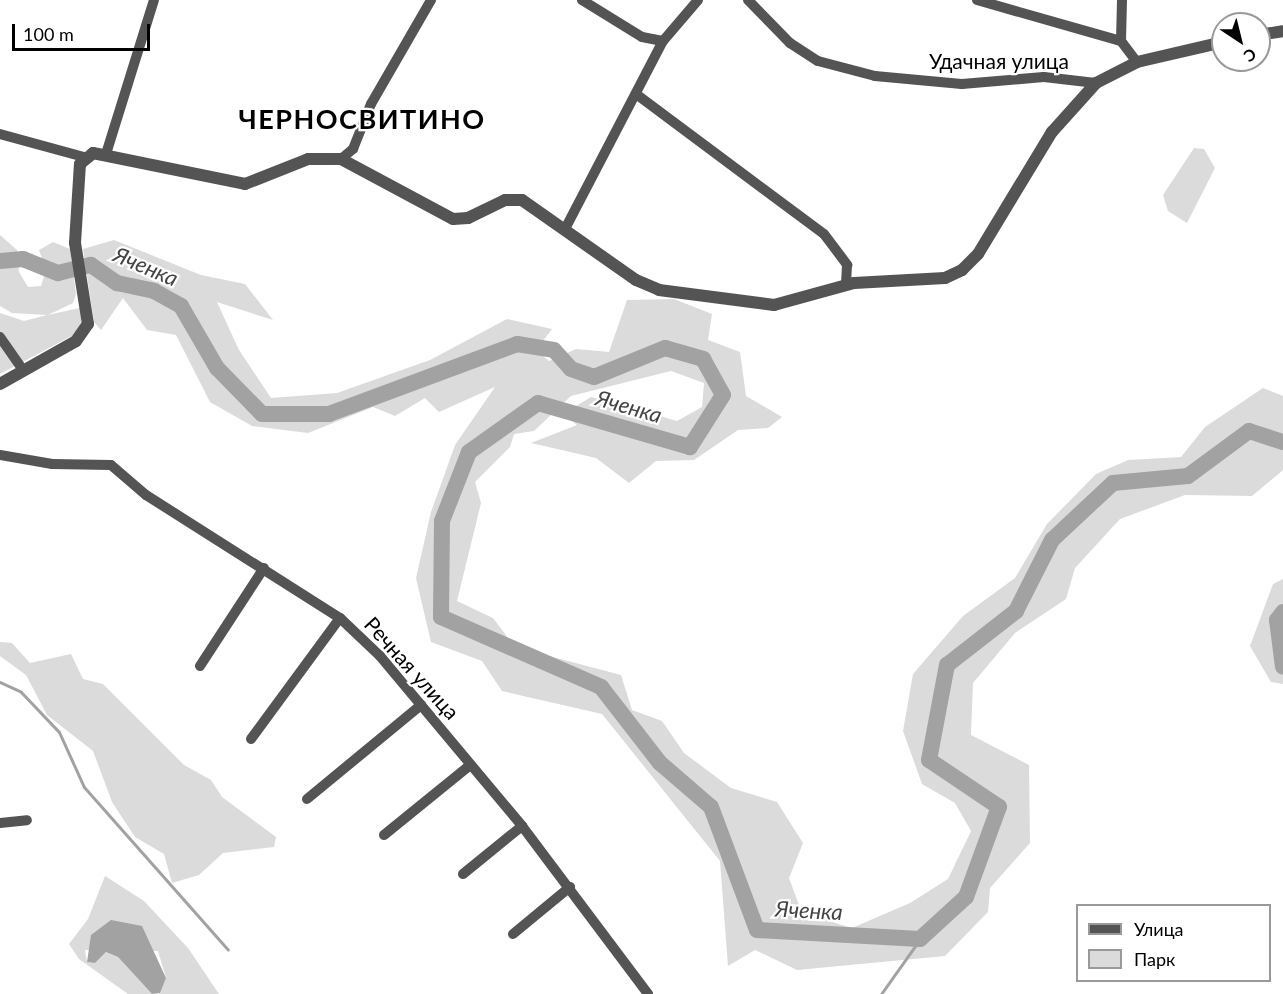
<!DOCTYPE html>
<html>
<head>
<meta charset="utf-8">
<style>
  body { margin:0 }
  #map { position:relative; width:1283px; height:994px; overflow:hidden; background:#fff; font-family:Lato,sans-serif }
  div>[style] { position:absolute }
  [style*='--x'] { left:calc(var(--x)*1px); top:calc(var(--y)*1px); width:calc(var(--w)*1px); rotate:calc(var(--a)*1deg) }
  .green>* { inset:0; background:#dbdbdb }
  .water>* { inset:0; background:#a2a2a2 }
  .stream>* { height:3px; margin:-1.5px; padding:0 1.5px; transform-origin:1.5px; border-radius:1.5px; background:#a2a2a2 }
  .river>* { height:16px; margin:-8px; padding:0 8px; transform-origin:8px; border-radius:8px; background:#a2a2a2 }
  .minor>* { height:10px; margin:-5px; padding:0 5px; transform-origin:5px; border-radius:5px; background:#545454 }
  .tertiary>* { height:12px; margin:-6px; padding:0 6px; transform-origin:6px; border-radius:6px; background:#545454 }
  span { translate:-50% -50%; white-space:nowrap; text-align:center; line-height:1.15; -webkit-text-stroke:4.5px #fff; paint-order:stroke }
  .street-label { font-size:21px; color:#000 }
  .water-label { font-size:22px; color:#434343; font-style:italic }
  .district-label { font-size:27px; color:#000; font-weight:700; letter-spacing:1.5px }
  .legend { position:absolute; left:1076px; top:904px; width:195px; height:78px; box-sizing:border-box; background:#fff; border:2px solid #999; margin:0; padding:8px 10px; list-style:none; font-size:18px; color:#000 }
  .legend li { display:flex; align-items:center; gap:12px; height:30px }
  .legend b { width:30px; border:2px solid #999 }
  .north { position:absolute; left:1211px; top:12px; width:60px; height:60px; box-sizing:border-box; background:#fff; border:2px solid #999; border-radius:50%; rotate:145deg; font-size:16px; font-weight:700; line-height:24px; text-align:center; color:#000 }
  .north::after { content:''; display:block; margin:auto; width:21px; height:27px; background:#000; clip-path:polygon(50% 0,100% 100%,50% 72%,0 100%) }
  .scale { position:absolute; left:12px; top:24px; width:138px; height:27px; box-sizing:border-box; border:3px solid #000; border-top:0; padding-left:8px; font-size:18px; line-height:21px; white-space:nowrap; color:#000; -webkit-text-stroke:4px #fff; paint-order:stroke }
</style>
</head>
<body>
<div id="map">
  <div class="green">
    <i style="clip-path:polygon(1194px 148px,1204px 149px,1215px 168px,1187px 223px,1168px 211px,1163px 195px)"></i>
    <i style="clip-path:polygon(0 235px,17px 250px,19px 272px,28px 287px,41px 286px,46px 270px,39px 250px,53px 242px,70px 249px,76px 294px,73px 303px,48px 315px,84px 307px,79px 332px,0 374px,0 313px,24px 321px,47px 315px,12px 313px,0 306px)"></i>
    <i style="clip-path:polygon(114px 240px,201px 275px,245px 284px,273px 320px,217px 302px,239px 350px,271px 398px,337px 393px,430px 360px,507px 319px,552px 329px,536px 350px,549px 361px,576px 349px,609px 352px,627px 300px,674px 299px,712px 314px,708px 340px,740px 352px,746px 396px,782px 417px,768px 428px,738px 430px,694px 460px,656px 461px,629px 483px,596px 458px,531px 443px,577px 425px,563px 414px,591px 397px,677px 421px,702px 407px,704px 383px,671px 371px,571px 396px,534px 431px,514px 434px,510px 447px,475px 482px,481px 503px,457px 601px,493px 618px,515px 647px,621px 675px,632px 710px,662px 721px,684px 753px,731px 788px,777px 802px,803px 843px,789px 878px,802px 913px,852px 928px,910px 903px,948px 879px,971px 831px,955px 803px,922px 784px,903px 731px,913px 674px,963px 616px,1015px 578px,1047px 524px,1096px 474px,1128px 460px,1181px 457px,1205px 427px,1263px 388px,1283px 396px,1283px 470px,1252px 496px,1185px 495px,1120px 519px,1075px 568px,1066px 599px,1015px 633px,973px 683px,971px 735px,1029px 765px,1030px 843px,990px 888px,988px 912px,945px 956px,797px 970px,755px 950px,728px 966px,720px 861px,602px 714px,502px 691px,482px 661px,431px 642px,416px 578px,431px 512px,455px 445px,495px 387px,439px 412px,425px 398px,395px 416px,373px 407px,308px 433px,252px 426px,210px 402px,176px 335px,147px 330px,123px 298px,101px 330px,94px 322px,83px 249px)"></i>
    <i style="clip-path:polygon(1283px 579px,1283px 684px,1271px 682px,1250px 646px,1273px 584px)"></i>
    <i style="clip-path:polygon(0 642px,12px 643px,30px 663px,71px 654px,83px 679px,103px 684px,184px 765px,211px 780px,222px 797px,276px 837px,274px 847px,223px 853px,199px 875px,172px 883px,164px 854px,135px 837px,112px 802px,93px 751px,47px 715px,26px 675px,0 656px)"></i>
    <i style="clip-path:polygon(105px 876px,144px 901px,188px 948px,219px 994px,159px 994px,166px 978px,158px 951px,85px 950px,87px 962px,95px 963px,106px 952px,118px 957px,152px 994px,128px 994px,79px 959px,69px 944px,88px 919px)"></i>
  </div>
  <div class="water">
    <i style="clip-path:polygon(111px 920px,142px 926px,166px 978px,160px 993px,152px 994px,118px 957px,106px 952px,95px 963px,87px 962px,91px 935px)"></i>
  </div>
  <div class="stream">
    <i style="--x:0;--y:682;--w:23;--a:25"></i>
    <i style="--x:21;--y:692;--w:55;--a:46.5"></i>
    <i style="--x:59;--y:732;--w:60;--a:65.6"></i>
    <i style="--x:84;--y:787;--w:217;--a:48.5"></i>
    <i style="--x:881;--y:994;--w:67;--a:-54.7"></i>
  </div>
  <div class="river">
    <i style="--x:0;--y:261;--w:23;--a:-5"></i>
    <i style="--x:23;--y:259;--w:38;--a:22"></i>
    <i style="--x:58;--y:273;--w:34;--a:-14"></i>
    <i style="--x:91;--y:265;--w:32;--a:35"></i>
    <i style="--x:117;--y:283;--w:38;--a:12"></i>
    <i style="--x:154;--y:291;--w:31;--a:29"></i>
    <i style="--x:181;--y:306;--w:72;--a:59.9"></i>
    <i style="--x:217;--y:368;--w:64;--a:45.6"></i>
    <i style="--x:262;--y:414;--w:67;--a:0"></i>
    <i style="--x:329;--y:414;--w:201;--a:-20.4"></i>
    <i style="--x:517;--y:344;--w:37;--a:9"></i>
    <i style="--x:554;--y:350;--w:25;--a:48"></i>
    <i style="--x:571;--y:369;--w:24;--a:19"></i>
    <i style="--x:594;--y:377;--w:77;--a:-22.2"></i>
    <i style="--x:665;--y:348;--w:40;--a:16"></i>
    <i style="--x:703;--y:359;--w:41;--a:60.9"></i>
    <i style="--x:723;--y:395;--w:62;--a:122.4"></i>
    <i style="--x:690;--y:447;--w:158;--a:-163.9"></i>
    <i style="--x:538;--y:403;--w:85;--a:144.6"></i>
    <i style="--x:469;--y:452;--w:74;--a:111.4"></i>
    <i style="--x:442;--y:521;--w:96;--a:90.6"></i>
    <i style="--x:441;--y:617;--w:175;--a:23.6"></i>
    <i style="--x:601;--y:687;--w:96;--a:52.2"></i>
    <i style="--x:660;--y:763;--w:67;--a:40.8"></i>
    <i style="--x:711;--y:807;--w:131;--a:69.5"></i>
    <i style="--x:757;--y:930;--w:163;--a:3.2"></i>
    <i style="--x:920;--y:939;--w:62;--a:-42.4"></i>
    <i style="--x:966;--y:897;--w:96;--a:-69.9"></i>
    <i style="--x:999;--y:807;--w:84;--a:-146.1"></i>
    <i style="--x:929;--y:760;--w:97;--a:-79.3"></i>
    <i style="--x:947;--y:665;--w:88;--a:-38"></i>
    <i style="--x:1016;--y:611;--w:80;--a:-63.1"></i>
    <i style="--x:1052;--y:540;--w:83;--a:-43.1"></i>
    <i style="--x:1113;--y:483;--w:75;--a:-5.3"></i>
    <i style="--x:1188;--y:476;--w:76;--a:-36.4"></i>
    <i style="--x:1249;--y:431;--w:36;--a:18"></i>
    <i style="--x:1283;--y:612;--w:10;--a:127"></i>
    <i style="--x:1277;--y:620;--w:47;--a:82.7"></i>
  </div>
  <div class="minor">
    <i style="--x:582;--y:0;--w:70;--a:31.7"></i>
    <i style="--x:642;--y:37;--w:21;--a:11"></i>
    <i style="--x:663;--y:41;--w:54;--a:-49.5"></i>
    <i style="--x:748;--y:0;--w:60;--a:45.7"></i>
    <i style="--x:790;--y:43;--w:33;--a:33"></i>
    <i style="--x:818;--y:61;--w:59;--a:14.7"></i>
    <i style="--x:875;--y:76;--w:87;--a:5.3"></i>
    <i style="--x:962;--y:84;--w:82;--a:-4.9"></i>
    <i style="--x:1044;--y:77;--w:52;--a:6.6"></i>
    <i style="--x:977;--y:0;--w:150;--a:15.9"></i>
    <i style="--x:1121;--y:41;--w:26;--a:53"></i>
    <i style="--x:1121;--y:41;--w:41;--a:-88.6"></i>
    <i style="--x:636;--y:94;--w:234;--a:36.7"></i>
    <i style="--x:824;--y:234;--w:39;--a:53"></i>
    <i style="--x:847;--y:265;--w:20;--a:93"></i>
    <i style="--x:0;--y:134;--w:87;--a:15.3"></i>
    <i style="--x:106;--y:154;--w:161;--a:-72.7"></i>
    <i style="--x:341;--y:159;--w:16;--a:-40"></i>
    <i style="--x:353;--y:149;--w:48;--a:-68.2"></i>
    <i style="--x:371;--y:104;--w:120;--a:-60"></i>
    <i style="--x:565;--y:229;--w:212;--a:-62.5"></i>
    <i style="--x:0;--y:337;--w:40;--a:55.1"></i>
    <i style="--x:0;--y:455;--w:53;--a:9.8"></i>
    <i style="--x:52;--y:464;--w:59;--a:1"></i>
    <i style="--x:111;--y:465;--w:46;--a:40.6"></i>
    <i style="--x:146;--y:495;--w:230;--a:32.4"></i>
    <i style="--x:340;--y:618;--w:55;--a:43.5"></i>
    <i style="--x:380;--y:656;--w:222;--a:50.1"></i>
    <i style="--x:522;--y:826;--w:210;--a:53.1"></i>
    <i style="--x:200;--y:666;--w:117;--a:-56.9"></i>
    <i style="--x:251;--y:739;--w:150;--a:-53.7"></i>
    <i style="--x:307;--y:799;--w:148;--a:-39.5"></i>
    <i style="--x:0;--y:823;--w:27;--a:-6"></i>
    <i style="--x:384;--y:835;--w:111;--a:-39.1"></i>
    <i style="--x:463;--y:874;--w:76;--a:-39.1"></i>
    <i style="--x:513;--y:934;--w:74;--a:-39.5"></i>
  </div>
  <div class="tertiary">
    <i style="--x:1259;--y:35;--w:24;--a:-9"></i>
    <i style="--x:0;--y:384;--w:87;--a:-29.5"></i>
    <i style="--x:76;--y:341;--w:21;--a:-55"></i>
    <i style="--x:88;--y:324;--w:82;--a:-99.1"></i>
    <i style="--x:75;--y:243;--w:79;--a:-86.4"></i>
    <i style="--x:80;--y:164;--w:17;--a:-40"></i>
    <i style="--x:93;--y:153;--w:155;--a:11.5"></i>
    <i style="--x:245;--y:184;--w:68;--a:-21.6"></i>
    <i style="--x:308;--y:159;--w:33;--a:0"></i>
    <i style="--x:341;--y:159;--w:127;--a:28.2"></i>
    <i style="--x:453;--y:219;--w:15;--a:-4"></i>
    <i style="--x:468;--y:218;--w:41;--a:-25.9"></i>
    <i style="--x:505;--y:200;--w:17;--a:0"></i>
    <i style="--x:522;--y:200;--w:139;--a:35.1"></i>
    <i style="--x:636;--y:280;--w:25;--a:23"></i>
    <i style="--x:659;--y:290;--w:116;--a:7.4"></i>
    <i style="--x:774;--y:305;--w:83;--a:-15.4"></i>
    <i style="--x:854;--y:283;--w:91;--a:-3.1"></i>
    <i style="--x:945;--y:278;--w:19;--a:-25"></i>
    <i style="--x:962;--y:270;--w:23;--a:-45"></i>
    <i style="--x:978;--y:254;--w:143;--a:-58.8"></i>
    <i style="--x:1052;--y:132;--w:66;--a:-48.1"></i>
    <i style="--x:1096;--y:83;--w:46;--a:-27.1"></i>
    <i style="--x:1137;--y:62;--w:88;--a:-13.1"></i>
  </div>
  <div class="street-label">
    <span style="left:999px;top:61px">Удачная улица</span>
    <span style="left:412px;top:668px;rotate:48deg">Речная улица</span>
  </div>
  <div class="water-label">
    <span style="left:146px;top:266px;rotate:23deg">Яченка</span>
    <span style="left:629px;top:406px;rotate:16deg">Яченка</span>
    <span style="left:809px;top:910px;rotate:3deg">Яченка</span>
  </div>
  <div class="district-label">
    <span style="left:362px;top:119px">ЧЕРНОСВИТИНО</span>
  </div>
  <ul class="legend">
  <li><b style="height:8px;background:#545454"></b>Улица</li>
  <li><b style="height:16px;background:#dbdbdb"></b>Парк</li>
  </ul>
  <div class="north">С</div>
  <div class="scale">100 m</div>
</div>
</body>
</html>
